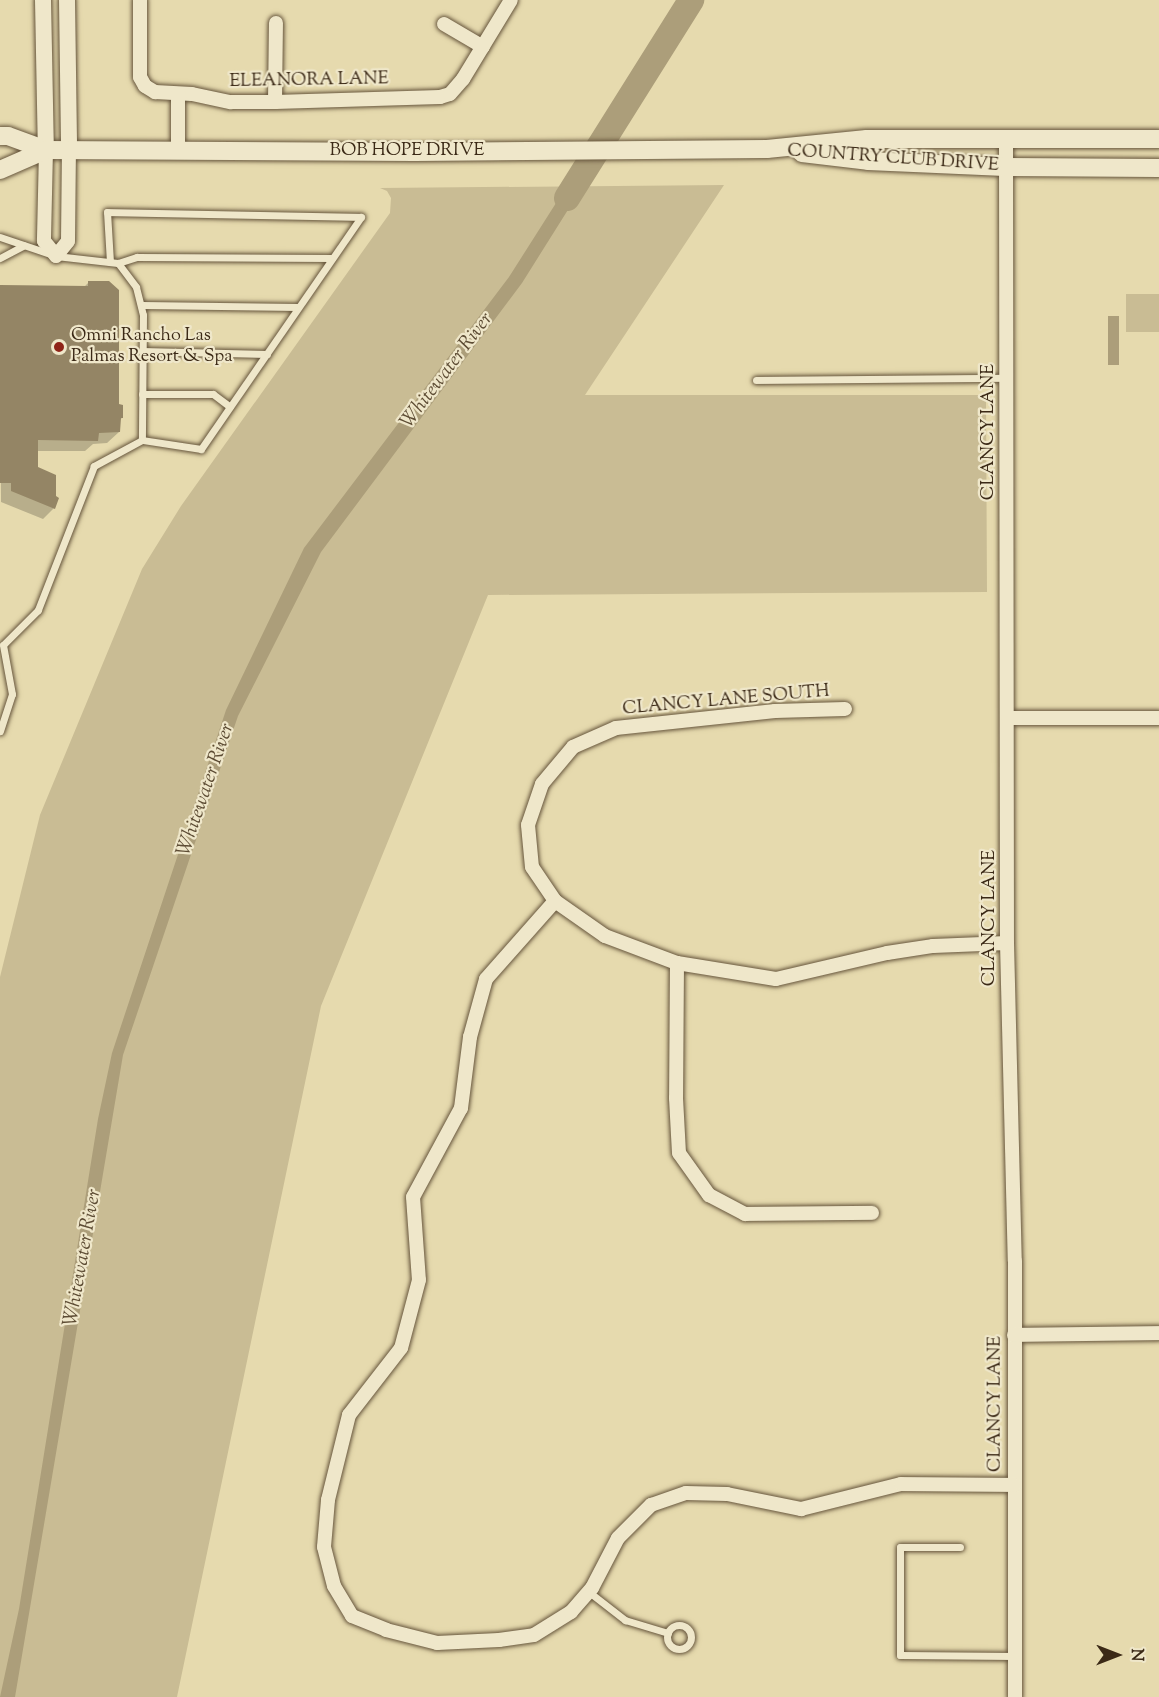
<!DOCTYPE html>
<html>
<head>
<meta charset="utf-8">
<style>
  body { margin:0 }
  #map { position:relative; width:1159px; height:1697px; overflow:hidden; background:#e6daae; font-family:"Sorts Mill Goudy",serif }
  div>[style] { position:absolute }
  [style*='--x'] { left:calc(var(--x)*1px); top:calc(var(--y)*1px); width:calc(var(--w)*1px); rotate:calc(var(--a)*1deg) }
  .green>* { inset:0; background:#c9bc94; transform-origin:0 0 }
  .water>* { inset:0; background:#ac9e7a; transform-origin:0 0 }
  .shadow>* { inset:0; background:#0003 }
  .river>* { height:26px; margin:-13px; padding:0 13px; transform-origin:13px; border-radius:13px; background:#ac9e7a }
  .building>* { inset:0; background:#948565 }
  .roads { filter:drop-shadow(0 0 2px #66553c) drop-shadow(0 0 2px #66553c) }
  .service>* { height:7px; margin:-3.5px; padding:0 3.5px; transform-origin:3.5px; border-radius:3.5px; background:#efe7ca }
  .service>.ring { margin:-3.5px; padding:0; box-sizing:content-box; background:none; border:7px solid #efe7ca; border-radius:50% }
  .minor>* { height:14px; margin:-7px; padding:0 7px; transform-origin:7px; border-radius:7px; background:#efe7ca }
  .tertiary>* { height:16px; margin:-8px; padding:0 8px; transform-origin:8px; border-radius:8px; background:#efe7ca }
  .secondary>* { height:18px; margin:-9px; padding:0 9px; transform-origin:9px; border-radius:9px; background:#efe7ca }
  .dots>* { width:16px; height:16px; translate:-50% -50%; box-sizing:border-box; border:3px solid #efe7ca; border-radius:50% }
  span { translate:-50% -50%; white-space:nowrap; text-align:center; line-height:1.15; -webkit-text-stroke:4.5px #efe7ca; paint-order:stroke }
  .street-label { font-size:18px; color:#3b2916 }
  .poi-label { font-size:18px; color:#3b2916 }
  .left { translate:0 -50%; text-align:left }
  .water-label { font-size:20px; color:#5d4c34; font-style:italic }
  .north { position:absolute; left:1087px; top:1625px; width:60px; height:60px; -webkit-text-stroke:4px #efe7ca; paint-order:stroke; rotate:90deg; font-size:16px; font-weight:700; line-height:24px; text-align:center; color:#3b2916 }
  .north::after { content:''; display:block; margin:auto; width:21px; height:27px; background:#3b2916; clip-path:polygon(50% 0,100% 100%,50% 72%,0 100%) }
</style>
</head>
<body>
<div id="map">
  <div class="green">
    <i style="clip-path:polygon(724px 185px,585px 395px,986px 395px,987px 592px,488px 595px,321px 1006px,177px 1697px,0 1697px,0 977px,40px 815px,142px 569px,181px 506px,390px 213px,391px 198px,387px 191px,380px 188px)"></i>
    <i style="left:1126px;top:294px;width:33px;height:38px"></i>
  </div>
  <div class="water">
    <i style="clip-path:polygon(577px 170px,593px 170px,522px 283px,321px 552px,238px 716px,123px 1055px,15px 1697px,0 1697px,19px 1609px,98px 1119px,112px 1053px,226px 710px,304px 548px,509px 277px)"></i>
    <i style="left:1108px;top:316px;width:11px;height:49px"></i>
  </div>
  <div class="shadow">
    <i style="clip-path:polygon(89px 282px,122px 418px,119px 420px,119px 432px,107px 443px,93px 444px,85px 451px,36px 451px,36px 468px,54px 508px,43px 519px,1px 502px,0 287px,84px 287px)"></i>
  </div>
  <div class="river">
    <i style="--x:567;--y:198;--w:234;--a:-57.9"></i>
  </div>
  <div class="building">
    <i style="clip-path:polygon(88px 281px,109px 281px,119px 290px,119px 404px,123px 405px,123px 418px,121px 418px,120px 432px,99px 433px,98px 441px,38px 440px,38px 467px,56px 475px,56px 496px,59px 498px,55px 509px,11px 491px,11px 483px,0 483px,0 285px,88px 286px)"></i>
  </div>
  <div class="roads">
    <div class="service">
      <i style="--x:0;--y:237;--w:59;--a:18.7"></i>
      <i style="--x:56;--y:256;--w:62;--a:6.4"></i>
      <i style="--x:118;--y:263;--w:30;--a:53"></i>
      <i style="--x:136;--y:287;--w:29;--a:76"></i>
      <i style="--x:143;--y:315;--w:125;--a:90.5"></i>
      <i style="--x:142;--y:440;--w:55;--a:151.6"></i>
      <i style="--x:94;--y:466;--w:155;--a:111.3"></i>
      <i style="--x:38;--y:610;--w:49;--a:135"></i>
      <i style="--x:3;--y:645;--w:50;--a:79.6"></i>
      <i style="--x:12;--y:694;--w:39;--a:108"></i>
      <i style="--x:0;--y:258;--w:27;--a:-28"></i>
      <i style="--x:110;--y:262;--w:50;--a:-93.4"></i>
      <i style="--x:107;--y:212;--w:254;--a:1.1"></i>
      <i style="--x:361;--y:217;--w:282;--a:124.6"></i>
      <i style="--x:201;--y:449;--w:60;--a:-171.3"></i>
      <i style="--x:118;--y:263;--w:20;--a:-18"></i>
      <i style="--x:137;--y:257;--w:195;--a:0.3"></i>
      <i style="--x:142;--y:305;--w:156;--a:0.7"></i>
      <i style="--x:142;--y:351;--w:125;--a:1.4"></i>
      <i style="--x:756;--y:380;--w:250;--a:-0.5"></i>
      <i style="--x:142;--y:394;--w:71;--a:0"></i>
      <i style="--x:213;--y:394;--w:21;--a:37"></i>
      <i style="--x:960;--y:1547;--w:60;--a:180"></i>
      <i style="--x:900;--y:1547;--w:108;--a:90"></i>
      <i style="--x:900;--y:1655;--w:115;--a:0.5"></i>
      <i style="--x:589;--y:1592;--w:46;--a:37.9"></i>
      <i style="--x:625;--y:1620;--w:45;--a:16.8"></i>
      <i class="ring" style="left:667px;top:1625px;width:17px;height:17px"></i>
    </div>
    <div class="minor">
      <i style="--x:140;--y:0;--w:77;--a:90"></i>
      <i style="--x:140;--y:77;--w:10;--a:61"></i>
      <i style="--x:145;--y:86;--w:12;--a:31"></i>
      <i style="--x:155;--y:92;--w:37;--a:3"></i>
      <i style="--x:192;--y:94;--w:40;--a:12"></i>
      <i style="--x:231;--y:102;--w:44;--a:0"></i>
      <i style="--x:275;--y:102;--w:165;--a:-1.7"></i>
      <i style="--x:440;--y:97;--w:10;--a:-17"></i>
      <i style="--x:450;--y:94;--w:20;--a:-49"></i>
      <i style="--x:463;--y:79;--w:92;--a:-58.7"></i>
      <i style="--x:444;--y:24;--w:45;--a:30.5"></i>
      <i style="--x:275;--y:102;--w:79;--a:-89.3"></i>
      <i style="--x:1006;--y:140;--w:803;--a:89.93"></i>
      <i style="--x:1007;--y:943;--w:318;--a:88.6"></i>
      <i style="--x:1015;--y:1261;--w:436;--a:90"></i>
      <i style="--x:46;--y:150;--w:91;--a:91.3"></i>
      <i style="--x:44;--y:241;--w:19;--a:51"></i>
      <i style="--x:56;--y:256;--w:19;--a:-51"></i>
      <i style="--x:68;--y:241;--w:91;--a:-89.4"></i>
      <i style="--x:178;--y:151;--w:57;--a:-90"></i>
      <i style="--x:845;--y:709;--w:70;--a:178.4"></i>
      <i style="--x:775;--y:711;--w:160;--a:173.9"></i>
      <i style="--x:616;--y:728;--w:47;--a:156.2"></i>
      <i style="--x:573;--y:747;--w:48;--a:130"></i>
      <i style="--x:542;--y:784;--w:43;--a:108.9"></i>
      <i style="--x:528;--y:825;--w:42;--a:84.6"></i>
      <i style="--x:532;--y:867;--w:41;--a:55.9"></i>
      <i style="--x:555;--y:901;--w:61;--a:35"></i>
      <i style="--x:605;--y:936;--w:77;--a:20.6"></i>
      <i style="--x:677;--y:963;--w:100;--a:9.2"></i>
      <i style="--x:776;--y:979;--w:114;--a:-13.2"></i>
      <i style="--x:887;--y:953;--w:47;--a:-8.7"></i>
      <i style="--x:933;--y:946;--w:74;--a:-2.3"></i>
      <i style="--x:1008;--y:718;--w:151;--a:0"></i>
      <i style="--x:555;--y:901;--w:104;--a:131.5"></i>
      <i style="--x:486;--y:979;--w:60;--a:105.4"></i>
      <i style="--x:470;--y:1037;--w:72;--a:97.2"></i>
      <i style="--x:461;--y:1108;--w:101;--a:118.3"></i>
      <i style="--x:413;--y:1197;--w:83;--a:85.9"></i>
      <i style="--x:419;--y:1280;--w:70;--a:104.8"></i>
      <i style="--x:401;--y:1348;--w:85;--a:127.8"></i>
      <i style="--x:349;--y:1415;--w:88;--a:103.9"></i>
      <i style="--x:328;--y:1500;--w:47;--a:94.9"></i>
      <i style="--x:324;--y:1547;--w:40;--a:75.6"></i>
      <i style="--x:334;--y:1586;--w:35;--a:59"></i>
      <i style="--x:352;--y:1616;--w:37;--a:22"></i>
      <i style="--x:386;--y:1630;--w:53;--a:14.3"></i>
      <i style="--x:437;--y:1643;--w:62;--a:-2.8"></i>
      <i style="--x:499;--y:1640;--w:35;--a:-8"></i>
      <i style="--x:534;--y:1635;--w:44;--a:-31.9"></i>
      <i style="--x:571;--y:1612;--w:32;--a:-49"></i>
      <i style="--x:592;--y:1588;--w:56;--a:-62.5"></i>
      <i style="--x:618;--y:1538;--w:47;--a:-45"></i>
      <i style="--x:651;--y:1505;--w:37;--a:-19"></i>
      <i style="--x:686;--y:1493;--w:41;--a:1.4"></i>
      <i style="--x:727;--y:1494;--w:76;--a:11.5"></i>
      <i style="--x:801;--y:1509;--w:103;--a:-14"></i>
      <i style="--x:901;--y:1484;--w:114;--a:0.5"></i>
      <i style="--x:677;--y:963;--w:135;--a:90.4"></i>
      <i style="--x:676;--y:1098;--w:55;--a:86.9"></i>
      <i style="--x:679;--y:1153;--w:52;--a:54.5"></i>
      <i style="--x:709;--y:1195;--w:41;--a:27.8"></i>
      <i style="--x:745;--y:1214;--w:127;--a:-0.5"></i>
      <i style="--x:1014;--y:1335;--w:145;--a:-0.8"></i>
    </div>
    <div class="tertiary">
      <i style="--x:43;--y:0;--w:150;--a:88.9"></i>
      <i style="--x:67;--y:0;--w:150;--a:89.2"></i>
    </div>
    <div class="secondary">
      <i style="--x:0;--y:136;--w:8;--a:0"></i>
      <i style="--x:8;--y:136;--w:40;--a:20.2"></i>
      <i style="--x:46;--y:150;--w:369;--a:0.3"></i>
      <i style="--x:415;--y:152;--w:352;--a:-0.5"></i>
      <i style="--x:767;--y:149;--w:100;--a:-5.7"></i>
      <i style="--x:867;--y:139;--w:292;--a:0"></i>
      <i style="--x:802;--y:153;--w:66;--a:6.9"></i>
      <i style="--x:868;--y:161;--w:137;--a:2.5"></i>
      <i style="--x:1005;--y:167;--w:154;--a:0.4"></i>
      <i style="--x:0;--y:170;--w:50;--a:-23.5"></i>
    </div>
  </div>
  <div class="dots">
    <i style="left:59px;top:347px;background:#8f2418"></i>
  </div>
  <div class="street-label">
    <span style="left:309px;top:81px;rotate:-1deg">ELEANORA LANE</span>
    <span style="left:407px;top:151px">BOB HOPE DRIVE</span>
    <span style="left:893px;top:159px;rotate:4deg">COUNTRY CLUB DRIVE</span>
    <span style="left:989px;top:432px;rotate:-90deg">CLANCY LANE</span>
    <span style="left:726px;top:701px;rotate:-5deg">CLANCY LANE SOUTH</span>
    <span style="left:990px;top:918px;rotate:-90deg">CLANCY LANE</span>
    <span style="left:996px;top:1404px;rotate:-90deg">CLANCY LANE</span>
  </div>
  <div class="poi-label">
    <span class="left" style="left:71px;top:347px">Omni Rancho Las<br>Palmas Resort &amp; Spa</span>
  </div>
  <div class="water-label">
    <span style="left:447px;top:371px;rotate:-53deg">Whitewater River</span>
    <span style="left:206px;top:790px;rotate:-71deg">Whitewater River</span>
    <span style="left:83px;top:1258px;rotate:-80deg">Whitewater River</span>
  </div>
  <div class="north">N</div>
</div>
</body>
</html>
